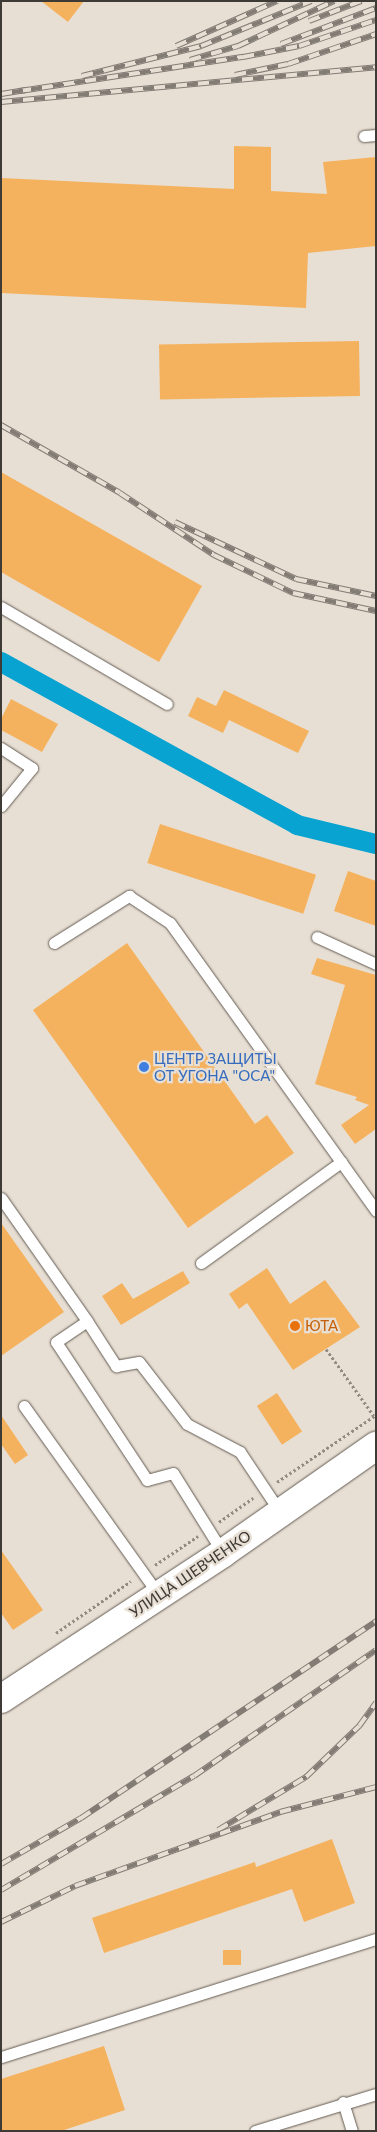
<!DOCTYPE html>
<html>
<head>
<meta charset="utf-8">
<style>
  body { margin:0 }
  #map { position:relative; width:377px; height:2132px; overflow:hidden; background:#e8dfd4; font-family:Lato,sans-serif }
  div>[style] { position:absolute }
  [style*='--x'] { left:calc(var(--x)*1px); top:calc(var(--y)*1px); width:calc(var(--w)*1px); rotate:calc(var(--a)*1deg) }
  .canal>* { height:20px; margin:-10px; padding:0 10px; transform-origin:10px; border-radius:10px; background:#09a3d1 }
  .building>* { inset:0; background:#f5b25e; transform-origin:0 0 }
  .path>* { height:3px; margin-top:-1.5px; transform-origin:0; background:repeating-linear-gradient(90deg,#918b83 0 2.5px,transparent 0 5px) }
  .roads { filter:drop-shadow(0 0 1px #635b52) drop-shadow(0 0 1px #635b52) }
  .service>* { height:11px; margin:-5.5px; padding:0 5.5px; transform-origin:5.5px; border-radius:5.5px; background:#fff }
  .tertiary>* { height:28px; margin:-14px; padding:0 14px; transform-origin:14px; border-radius:14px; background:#fff }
  .rail>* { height:5.5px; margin-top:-2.75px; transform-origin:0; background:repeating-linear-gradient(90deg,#e8dfd4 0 11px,#827c75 0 22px); box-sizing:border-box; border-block:1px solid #827c75 }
  .dots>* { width:14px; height:14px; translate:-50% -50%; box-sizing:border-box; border:2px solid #e8dfd4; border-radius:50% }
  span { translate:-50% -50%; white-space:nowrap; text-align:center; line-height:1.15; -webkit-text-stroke:4.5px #e8dfd4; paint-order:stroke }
  .shop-label { font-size:15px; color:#366cbe }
  .left { translate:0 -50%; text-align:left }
  .food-label { font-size:15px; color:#c56008 }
  .street-label { font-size:15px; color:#3e3a36 }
  .frame { position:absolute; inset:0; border:2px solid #3e3a36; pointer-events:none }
</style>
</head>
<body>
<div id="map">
  <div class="canal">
    <i style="--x:1;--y:662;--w:338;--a:28.8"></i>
    <i style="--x:297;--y:825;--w:81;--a:13.5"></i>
  </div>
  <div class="building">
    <i style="clip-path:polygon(41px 1px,84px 1px,68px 22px)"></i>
    <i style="clip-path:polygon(234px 146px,271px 147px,271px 191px,327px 194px,323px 162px,376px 157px,376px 246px,308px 253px,306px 308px,1px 293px,1px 178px,234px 189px)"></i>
    <i style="left:359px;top:341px;width:55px;height:200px;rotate:89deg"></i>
    <i style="clip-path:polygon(1px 472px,202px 586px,159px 662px,1px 572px)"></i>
    <i style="clip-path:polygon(224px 690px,309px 731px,298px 753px,229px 720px,223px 733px,188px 716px,197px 697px,216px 706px)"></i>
    <i style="clip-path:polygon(11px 699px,58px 724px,42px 752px,1px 730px,1px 719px)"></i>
    <i style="left:160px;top:824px;width:164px;height:41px;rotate:18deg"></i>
    <i style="clip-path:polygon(348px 871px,376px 881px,376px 926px,334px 911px)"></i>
    <i style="clip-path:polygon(127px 943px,255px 1124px,267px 1115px,294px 1153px,188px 1228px,33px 1010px)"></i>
    <i style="clip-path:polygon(317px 958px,376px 975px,376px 1129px,355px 1144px,341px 1125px,369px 1105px,355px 1100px,357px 1097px,315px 1084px,345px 985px,311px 974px)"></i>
    <i style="clip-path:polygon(1px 1223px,64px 1312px,1px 1356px)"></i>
    <i style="clip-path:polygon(267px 1268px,290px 1304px,325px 1280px,360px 1327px,293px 1370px,247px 1303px,239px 1309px,229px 1294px)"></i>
    <i style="clip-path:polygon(183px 1271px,190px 1283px,121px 1325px,102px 1296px,122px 1283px,133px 1299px)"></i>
    <i style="left:277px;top:1393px;width:46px;height:24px;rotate:57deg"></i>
    <i style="clip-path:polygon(1px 1415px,28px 1455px,15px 1464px,1px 1444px)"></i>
    <i style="clip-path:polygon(1px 1550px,43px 1610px,13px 1630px,1px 1613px)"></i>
    <i style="clip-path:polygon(332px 1839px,355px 1903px,304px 1922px,292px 1889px,104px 1953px,92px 1918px,255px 1862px,256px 1867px)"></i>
    <i style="left:241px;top:1950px;width:15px;height:18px;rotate:90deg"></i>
    <i style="clip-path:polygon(104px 2046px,125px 2110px,61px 2131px,1px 2131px,1px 2079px)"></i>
  </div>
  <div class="path">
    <i style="--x:326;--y:1349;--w:82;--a:54.4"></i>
    <i style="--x:277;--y:1482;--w:120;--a:-34.1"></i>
    <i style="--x:219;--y:1522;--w:42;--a:-35.2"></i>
    <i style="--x:155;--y:1565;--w:52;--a:-34"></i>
    <i style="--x:56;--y:1633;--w:91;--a:-34.7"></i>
  </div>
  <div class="roads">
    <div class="service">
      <i style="--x:364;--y:136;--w:12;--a:-5"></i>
      <i style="--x:1;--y:607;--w:192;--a:30.3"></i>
      <i style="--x:1;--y:748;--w:37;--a:33"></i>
      <i style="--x:32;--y:768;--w:49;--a:129.2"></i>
      <i style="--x:317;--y:937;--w:65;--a:24.6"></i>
      <i style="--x:54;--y:943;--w:89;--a:-32.1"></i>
      <i style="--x:129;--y:896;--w:49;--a:33.4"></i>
      <i style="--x:170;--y:923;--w:354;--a:54.4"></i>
      <i style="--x:1;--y:1198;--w:150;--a:55"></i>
      <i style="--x:201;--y:1263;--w:173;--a:-35.8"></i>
      <i style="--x:24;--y:1406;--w:232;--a:54.5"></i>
      <i style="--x:223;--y:1553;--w:94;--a:-122"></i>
      <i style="--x:173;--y:1473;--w:27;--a:165"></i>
      <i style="--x:147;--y:1480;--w:165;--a:-123.4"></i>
      <i style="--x:56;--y:1342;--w:37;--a:-34"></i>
      <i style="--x:87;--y:1321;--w:54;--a:57.2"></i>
      <i style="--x:116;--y:1366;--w:23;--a:-10"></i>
      <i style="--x:139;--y:1362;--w:78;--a:52.3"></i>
      <i style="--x:187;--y:1424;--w:60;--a:27.8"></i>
      <i style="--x:240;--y:1452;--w:72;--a:56.3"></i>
      <i style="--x:1;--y:2057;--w:393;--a:-17.5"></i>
      <i style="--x:343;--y:2102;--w:30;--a:73"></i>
      <i style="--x:255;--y:2131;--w:127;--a:-17"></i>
    </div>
    <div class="tertiary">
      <i style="--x:1;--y:1699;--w:266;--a:-33.3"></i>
      <i style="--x:223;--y:1553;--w:187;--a:-35"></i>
    </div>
  </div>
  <div class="rail">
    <i style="--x:309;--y:21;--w:56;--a:-21"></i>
    <i style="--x:281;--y:44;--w:102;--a:-20.8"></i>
    <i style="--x:176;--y:46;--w:111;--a:-24"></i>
    <i style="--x:190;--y:60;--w:50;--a:-16.3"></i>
    <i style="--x:238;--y:46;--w:106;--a:-25.1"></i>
    <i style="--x:235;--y:75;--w:54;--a:-11.7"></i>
    <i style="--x:288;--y:64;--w:93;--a:-18.8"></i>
    <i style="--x:82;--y:76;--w:123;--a:-14.1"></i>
    <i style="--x:201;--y:46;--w:119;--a:-22.2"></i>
    <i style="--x:20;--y:91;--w:226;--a:-8.7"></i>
    <i style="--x:243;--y:57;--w:57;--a:-11.1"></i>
    <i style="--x:299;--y:46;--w:81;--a:-18.7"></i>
    <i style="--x:1;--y:94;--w:25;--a:-9"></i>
    <i style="--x:1;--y:102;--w:377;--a:-5.3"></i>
    <i style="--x:1;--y:425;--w:137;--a:29.7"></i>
    <i style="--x:120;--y:493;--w:113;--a:33.4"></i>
    <i style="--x:214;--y:555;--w:88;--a:25.7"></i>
    <i style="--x:293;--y:593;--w:85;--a:12.2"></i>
    <i style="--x:175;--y:522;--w:134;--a:25.2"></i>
    <i style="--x:296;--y:579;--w:82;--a:12"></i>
    <i style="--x:218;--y:1830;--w:103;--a:-31.1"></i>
    <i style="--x:306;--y:1777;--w:74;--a:-43.9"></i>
    <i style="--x:359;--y:1726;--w:29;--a:-54"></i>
    <i style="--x:1;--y:1864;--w:92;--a:-29.9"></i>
    <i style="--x:81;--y:1818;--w:355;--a:-33.7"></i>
    <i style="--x:1;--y:1890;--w:224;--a:-30.6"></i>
    <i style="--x:194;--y:1776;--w:221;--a:-34.7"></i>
    <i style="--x:1;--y:1922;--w:82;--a:-25.9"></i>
    <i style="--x:75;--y:1886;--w:218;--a:-19.8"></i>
    <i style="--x:280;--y:1812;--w:99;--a:-14.6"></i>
  </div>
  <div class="dots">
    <i style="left:144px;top:1067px;background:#3f7fe0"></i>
    <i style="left:295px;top:1326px;background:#e8710a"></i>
  </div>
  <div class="shop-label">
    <span class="left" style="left:154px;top:1067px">ЦЕНТР ЗАЩИТЫ<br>ОТ УГОНА "ОСА"</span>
  </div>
  <div class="food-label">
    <span class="left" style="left:305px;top:1326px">ЮТА</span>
  </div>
  <div class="street-label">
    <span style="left:190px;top:1574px;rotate:-34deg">УЛИЦА ШЕВЧЕНКО</span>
  </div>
  <div class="frame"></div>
</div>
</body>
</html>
